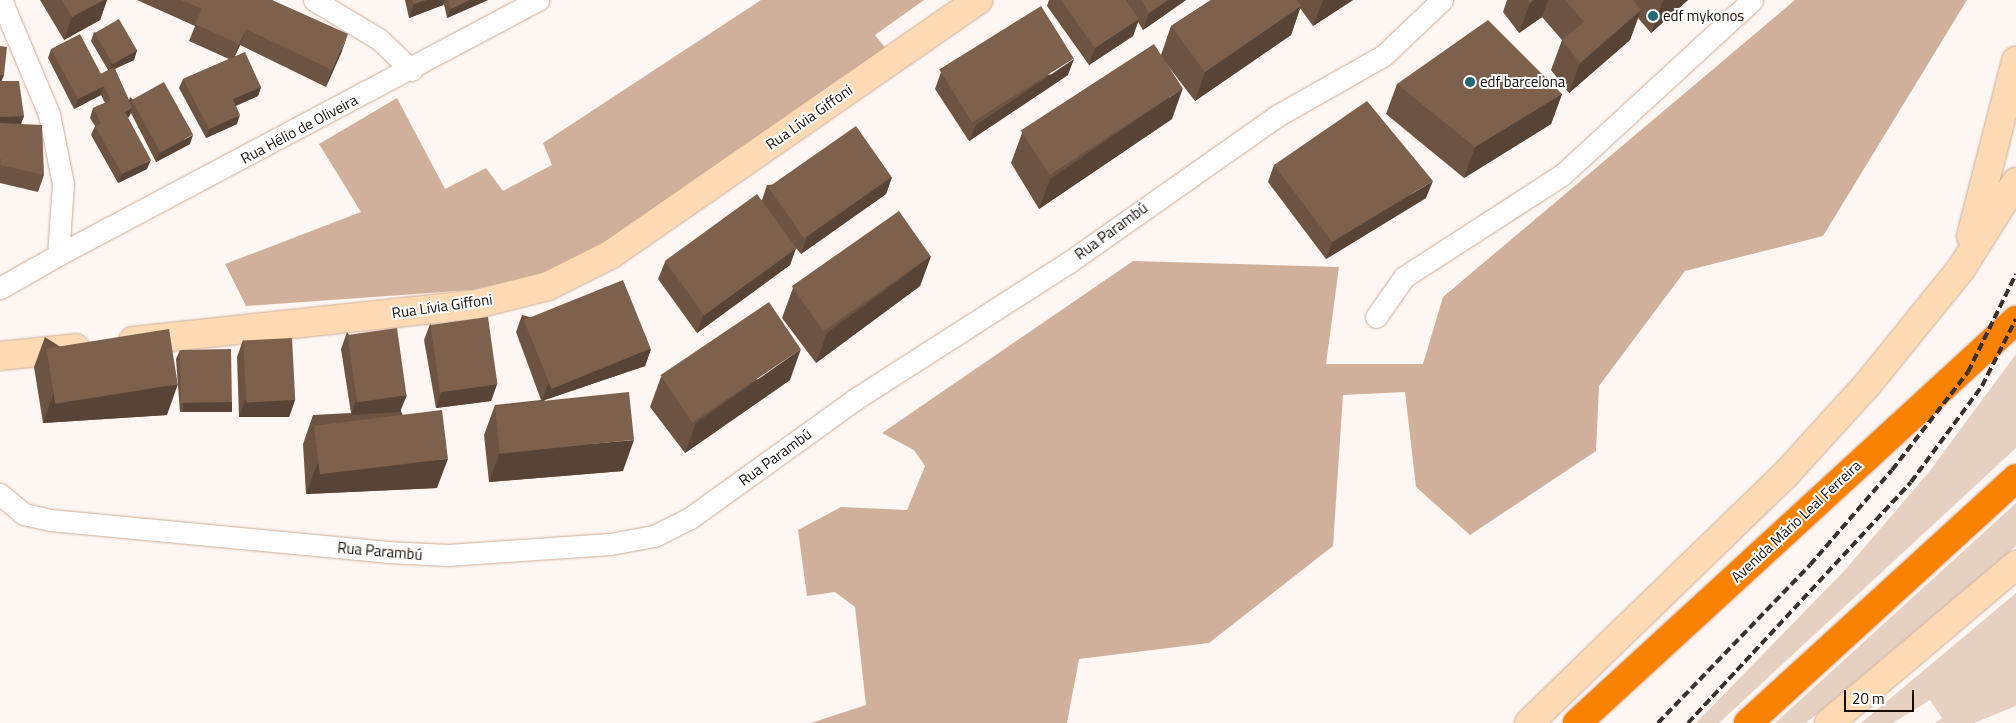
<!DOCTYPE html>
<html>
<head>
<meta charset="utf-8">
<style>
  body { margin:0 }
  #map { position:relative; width:2016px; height:723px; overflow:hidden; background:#fdf6f2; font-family:"Titillium Web",sans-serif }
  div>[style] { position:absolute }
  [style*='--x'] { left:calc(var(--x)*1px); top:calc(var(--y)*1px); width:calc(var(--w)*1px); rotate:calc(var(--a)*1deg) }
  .green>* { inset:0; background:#e5d0c2 }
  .forest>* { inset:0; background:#d1b09b }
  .roads { filter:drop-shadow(0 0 1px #ccac96) drop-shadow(0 0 1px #ccac96) }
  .street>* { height:21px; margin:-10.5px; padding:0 10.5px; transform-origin:10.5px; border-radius:10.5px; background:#fff }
  .secondary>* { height:28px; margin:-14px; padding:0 14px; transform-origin:14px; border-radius:14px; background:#fddab3 }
  .highway>* { height:28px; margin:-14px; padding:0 14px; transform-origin:14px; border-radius:14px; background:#f98203 }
  .rail>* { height:4px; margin-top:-2px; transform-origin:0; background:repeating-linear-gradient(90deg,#3b302a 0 8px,transparent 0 12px) }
  .wall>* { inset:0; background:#6c5342 }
  .shaded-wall>* { inset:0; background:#584436; transform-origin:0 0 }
  .building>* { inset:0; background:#7e614d; transform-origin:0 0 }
  .dots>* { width:14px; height:14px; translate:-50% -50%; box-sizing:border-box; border:2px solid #fff; border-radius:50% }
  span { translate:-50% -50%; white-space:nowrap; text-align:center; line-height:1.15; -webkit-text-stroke:4px #fff; paint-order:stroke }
  .poi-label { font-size:15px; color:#160b04 }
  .left { translate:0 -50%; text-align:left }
  .street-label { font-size:15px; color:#160b04 }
  .scale { position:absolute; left:1844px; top:690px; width:70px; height:22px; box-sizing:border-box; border:2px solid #160b04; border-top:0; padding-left:6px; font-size:15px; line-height:18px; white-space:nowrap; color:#160b04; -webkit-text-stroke:4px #fff; paint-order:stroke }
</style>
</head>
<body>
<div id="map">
  <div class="green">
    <i style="clip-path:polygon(2016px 354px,2016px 448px,1719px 723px,1696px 723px,1845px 570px,1929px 472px)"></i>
    <i style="clip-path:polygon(2016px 503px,2016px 546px,1806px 723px,1775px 723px)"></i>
    <i style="clip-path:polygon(2016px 593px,2016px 706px,1974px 723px,1935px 723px,1942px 718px,1930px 700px,1893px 723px,1861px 723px)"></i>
  </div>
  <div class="forest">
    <i style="clip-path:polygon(761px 0,924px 0,875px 35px,888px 51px,566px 268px,471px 290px,246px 306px,225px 264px,361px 212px,319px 144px,397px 98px,445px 189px,486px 168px,503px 191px,552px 165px,543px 143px)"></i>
    <i style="clip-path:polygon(1795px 0,1967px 0,1823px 236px,1685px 271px,1599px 386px,1596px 451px,1470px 535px,1416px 487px,1405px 392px,1343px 395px,1333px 546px,1209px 643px,1079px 659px,1067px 723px,811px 723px,866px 705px,855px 607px,835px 592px,807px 596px,798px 530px,841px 507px,907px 510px,925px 466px,914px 450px,882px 433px,1133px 261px,1339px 267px,1326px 364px,1423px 364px,1443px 297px)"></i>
  </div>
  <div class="roads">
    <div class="street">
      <i style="--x:314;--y:0;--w:76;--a:31"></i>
      <i style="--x:379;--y:39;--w:45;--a:44.1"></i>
      <i style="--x:58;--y:255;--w:544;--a:-27.98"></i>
      <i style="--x:0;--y:288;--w:67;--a:-29.6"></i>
      <i style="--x:58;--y:255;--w:71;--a:-86"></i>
      <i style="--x:63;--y:184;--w:71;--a:-101.3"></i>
      <i style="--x:49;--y:114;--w:124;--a:-112.8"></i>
      <i style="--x:1376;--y:317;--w:49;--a:-55"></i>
      <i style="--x:1404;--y:277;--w:189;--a:-32.9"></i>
      <i style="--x:1563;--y:174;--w:257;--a:-42.6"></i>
      <i style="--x:0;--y:494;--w:31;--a:40"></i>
      <i style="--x:24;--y:514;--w:27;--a:13"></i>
      <i style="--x:50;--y:520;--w:339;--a:5.4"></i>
      <i style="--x:387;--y:552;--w:61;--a:2.8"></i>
      <i style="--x:448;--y:555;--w:162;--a:-3.9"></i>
      <i style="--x:610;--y:544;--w:45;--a:-10.3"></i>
      <i style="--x:654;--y:536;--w:40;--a:-26.6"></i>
      <i style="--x:690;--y:518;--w:202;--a:-35.7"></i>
      <i style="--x:854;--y:400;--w:255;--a:-32.7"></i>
      <i style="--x:1069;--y:262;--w:252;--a:-35.1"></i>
      <i style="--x:1275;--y:117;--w:125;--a:-29.6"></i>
      <i style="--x:1384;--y:55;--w:80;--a:-43.5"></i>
    </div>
    <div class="secondary">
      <i style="--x:1971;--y:236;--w:181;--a:-75.6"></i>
      <i style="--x:133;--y:341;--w:346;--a:-6.1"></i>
      <i style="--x:477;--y:304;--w:73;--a:-14.2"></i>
      <i style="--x:548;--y:286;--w:69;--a:-26.6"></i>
      <i style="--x:610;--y:255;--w:448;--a:-34.7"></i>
      <i style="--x:0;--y:356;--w:76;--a:-6"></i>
      <i style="--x:1529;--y:723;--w:358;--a:-44.1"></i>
      <i style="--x:1786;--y:474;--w:120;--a:-47.7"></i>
      <i style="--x:1867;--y:385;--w:149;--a:-51"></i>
      <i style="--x:1961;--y:269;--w:103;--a:-57.7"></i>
      <i style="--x:1829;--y:723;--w:245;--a:-40.2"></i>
    </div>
    <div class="highway">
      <i style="--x:1577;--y:723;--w:596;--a:-42.55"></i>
      <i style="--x:1748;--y:723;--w:363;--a:-42.4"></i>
    </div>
  </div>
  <div class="rail">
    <i style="--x:1658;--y:723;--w:219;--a:-46.1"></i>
    <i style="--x:1810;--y:565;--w:125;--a:-49.2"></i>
    <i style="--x:1892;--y:470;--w:124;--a:-52.2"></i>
    <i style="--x:1968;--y:372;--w:109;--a:-63.9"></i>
    <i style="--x:1688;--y:723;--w:328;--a:-47.2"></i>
    <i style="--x:1911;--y:482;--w:119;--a:-53.5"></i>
    <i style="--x:1982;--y:386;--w:75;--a:-63.1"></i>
  </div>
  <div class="wall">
    <i style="clip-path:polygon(40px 0,107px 0,100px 20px,64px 40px)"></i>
    <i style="clip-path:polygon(137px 0,272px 0,342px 51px,326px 87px,240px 45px,235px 56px,261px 87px,258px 96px,236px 106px,237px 124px,206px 138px,179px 88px,183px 79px,229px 59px,189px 41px,195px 26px)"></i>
    <i style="clip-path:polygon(405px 0,488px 0,447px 18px,444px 4px,443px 5px,409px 18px)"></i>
    <i style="clip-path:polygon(1049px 0,1186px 0,1143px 30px,1138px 22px,1133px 36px,1089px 65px,1047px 6px)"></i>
    <i style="clip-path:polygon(1211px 0,1353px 0,1313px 26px,1300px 8px,1291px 35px,1195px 101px,1165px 62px,1172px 119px,1039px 209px,1011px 163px,1022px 133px,1161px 55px,1171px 26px)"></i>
    <i style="clip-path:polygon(1507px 0,1688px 0,1651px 33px,1638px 18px,1630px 40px,1569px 93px,1551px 70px,1562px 40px,1542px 17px,1519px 33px,1503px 12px)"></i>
    <i style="clip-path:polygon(94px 32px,137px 50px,134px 60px,115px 69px,129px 100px,130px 97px,190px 144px,156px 162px,131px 113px,128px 118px,147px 169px,118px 183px,91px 135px,95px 126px,90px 118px,93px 108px,105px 103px,101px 95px,74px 109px,48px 58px,51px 49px,101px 74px,108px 70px,91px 41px)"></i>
    <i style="clip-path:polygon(0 46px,1px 81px,24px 116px,21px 124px,44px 175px,38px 192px,0 183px)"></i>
    <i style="clip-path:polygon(941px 72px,1068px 75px,969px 141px,935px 89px)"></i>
    <i style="clip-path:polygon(1397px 84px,1562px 94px,1551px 124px,1464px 178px,1386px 114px)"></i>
    <i style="clip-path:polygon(1274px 165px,1426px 198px,1326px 259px,1268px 182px)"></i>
    <i style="clip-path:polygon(892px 177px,886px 194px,801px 254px,796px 248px,790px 265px,697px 333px,658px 279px,665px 262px,762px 200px,767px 185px)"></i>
    <i style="clip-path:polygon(931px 256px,920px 286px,816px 363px,782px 318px,793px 288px)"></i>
    <i style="clip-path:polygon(522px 315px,651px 349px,645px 366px,544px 400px,623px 471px,489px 482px,484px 435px,495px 405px,541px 400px,516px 332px)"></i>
    <i style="clip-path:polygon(430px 324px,497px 384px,491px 401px,436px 408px,424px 340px)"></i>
    <i style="clip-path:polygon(347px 332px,401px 411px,437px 488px,306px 494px,303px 444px,313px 415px,351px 413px,341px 349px)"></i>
    <i style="clip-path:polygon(45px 337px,167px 415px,43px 423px,34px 367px)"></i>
    <i style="clip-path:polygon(243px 340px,295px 400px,289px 417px,239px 417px,237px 357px)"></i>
    <i style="clip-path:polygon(180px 350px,232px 402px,228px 412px,180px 412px,176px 359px)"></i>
    <i style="clip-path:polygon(661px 377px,790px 380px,685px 453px,650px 407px)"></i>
  </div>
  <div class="shaded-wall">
    <i style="clip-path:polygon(104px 0,107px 0,100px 20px,64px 40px,72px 17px)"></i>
    <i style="clip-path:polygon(426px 0,445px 0,443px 5px,409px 18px,414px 4px)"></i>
    <i style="clip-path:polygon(470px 0,488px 0,447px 18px,451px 9px)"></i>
    <i style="clip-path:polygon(1168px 0,1186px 0,1143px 30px,1149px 13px)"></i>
    <i style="clip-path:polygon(1323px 0,1353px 0,1313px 26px)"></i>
    <i style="clip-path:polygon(1534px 0,1548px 0,1542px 17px,1519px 33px,1530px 3px)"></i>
    <i style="clip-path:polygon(1665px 0,1688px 0,1651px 33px,1662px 3px)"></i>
    <i style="clip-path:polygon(1301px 6px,1291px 35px,1195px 101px,1205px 72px)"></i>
    <i style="clip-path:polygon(1641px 10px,1630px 40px,1569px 93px,1580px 63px)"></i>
    <i style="clip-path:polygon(1139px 19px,1133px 36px,1089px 65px,1095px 48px)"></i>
    <i style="clip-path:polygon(246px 29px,240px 45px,233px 60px,239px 44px)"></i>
    <i style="clip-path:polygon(348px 34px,342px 51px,326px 87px,332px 70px)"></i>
    <i style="clip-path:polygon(137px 50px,134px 60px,109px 71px,112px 62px)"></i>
    <i style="clip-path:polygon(1074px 59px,1068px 75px,969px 141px,976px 125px)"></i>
    <i style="clip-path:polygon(0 75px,4px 75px,0 85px)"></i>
    <i style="clip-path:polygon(104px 86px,101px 95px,74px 109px,78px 99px)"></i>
    <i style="clip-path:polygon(261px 87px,258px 96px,229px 108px,233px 99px)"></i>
    <i style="clip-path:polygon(1183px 88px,1172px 119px,1039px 209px,1050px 179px)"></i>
    <i style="clip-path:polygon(1562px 94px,1551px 124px,1464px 178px,1475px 147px)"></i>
    <i style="clip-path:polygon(132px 108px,129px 117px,122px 121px,125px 112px)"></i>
    <i style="clip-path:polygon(240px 115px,237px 124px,206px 138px,209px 129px)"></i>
    <i style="clip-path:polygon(24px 116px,17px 133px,0 133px,0 117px)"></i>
    <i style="clip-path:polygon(193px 135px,190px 144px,156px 162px,159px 153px)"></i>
    <i style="clip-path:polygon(151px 160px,147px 169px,118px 183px,122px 174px)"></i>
    <i style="clip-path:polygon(892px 177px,886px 194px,801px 254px,807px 237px)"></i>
    <i style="clip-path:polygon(1433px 181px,1426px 198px,1326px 259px,1332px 242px)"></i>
    <i style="clip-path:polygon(796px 248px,790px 265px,697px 333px,703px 316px)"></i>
    <i style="clip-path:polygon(931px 256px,920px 286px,816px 363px,827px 333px)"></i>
    <i style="clip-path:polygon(651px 349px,645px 366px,542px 401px,548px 384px)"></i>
    <i style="clip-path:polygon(801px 349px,790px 380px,685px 453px,696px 423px)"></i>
    <i style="clip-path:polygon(178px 384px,167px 415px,43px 423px,54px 392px)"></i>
    <i style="clip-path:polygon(497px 384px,491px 401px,436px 408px,442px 391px)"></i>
    <i style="clip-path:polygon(407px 395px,400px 412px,351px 415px,357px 398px)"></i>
    <i style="clip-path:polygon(245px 400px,295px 400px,289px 417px,239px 417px)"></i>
    <i style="left:183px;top:402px;width:49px;height:10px"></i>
    <i style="clip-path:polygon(634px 440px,623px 471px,489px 482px,500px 452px)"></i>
    <i style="clip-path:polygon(448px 459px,437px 488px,306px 494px,317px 464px)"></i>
  </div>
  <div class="building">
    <i style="clip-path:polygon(62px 0,104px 0,72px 17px)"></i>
    <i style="clip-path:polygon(181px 0,272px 0,348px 34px,332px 70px,246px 29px,239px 44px,195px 24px,202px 9px)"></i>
    <i style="clip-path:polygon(412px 0,426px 0,414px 4px)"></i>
    <i style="clip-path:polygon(448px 0,470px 0,451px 9px)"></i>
    <i style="clip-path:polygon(1061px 0,1126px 0,1139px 19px,1095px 48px)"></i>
    <i style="clip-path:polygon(1141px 0,1168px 0,1149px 13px)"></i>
    <i style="clip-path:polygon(1211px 0,1297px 0,1301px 6px,1205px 72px,1171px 26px)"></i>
    <i style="clip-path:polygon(1528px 0,1534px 0,1530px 3px)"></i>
    <i style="clip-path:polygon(1565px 0,1633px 0,1641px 10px,1580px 63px,1562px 40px,1584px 22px)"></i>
    <i style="left:1041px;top:6px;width:62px;height:120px;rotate:58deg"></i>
    <i style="left:119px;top:19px;width:36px;height:28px;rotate:60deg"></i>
    <i style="clip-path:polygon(1488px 20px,1562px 94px,1475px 147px,1397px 84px)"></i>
    <i style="clip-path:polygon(80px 34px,101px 74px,114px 67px,132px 108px,125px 112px,151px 160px,122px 174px,95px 126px,101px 123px,93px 108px,111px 100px,104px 86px,78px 99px,51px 49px)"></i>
    <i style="left:1154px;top:44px;width:53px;height:159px;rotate:57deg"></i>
    <i style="clip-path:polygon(0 46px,7px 47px,4px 75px,0 75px)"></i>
    <i style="clip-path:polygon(245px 52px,261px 87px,233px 99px,240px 115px,209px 129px,183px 79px)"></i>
    <i style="clip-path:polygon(0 81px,19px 81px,24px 116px,0 117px)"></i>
    <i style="left:164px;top:82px;width:60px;height:37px;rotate:61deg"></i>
    <i style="clip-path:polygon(1367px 101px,1433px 181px,1332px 242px,1274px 165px)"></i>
    <i style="clip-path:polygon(0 123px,42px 125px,44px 175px,0 165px,1px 159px,0 159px)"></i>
    <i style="left:856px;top:126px;width:62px;height:107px;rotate:55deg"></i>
    <i style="left:757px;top:194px;width:67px;height:114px;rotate:54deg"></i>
    <i style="left:899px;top:211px;width:55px;height:131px;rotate:55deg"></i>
    <i style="left:623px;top:280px;width:74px;height:107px;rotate:68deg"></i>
    <i style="left:769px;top:302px;width:57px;height:131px;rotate:56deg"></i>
    <i style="left:488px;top:317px;width:68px;height:58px;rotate:82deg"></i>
    <i style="left:397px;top:328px;width:68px;height:50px;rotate:82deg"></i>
    <i style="left:169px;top:329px;width:56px;height:124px;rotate:81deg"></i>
    <i style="left:292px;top:338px;width:62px;height:49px;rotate:87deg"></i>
    <i style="left:231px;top:349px;width:53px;height:51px;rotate:89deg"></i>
    <i style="left:629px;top:392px;width:48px;height:135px;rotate:84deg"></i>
    <i style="left:442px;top:410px;width:49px;height:129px;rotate:83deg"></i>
  </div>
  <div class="dots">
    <i style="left:1653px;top:16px;background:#206b73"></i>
    <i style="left:1470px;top:82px;background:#206b73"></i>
  </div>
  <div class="poi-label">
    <span class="left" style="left:1663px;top:16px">edf mykonos</span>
    <span class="left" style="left:1480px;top:82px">edf barcelona</span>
  </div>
  <div class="street-label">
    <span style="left:809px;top:117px;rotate:-35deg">Rua Lívia Giffoni</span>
    <span style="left:299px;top:129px;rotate:-28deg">Rua Hélio de Oliveira</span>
    <span style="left:1111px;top:231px;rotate:-36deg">Rua Parambú</span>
    <span style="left:442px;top:306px;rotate:-8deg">Rua Lívia Giffoni</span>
    <span style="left:775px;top:457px;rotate:-36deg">Rua Parambú</span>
    <span style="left:1796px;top:521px;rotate:-43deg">Avenida Mário Leal Ferreira</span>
    <span style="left:380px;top:551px;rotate:5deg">Rua Parambú</span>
  </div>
  <div class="scale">20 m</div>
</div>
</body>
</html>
